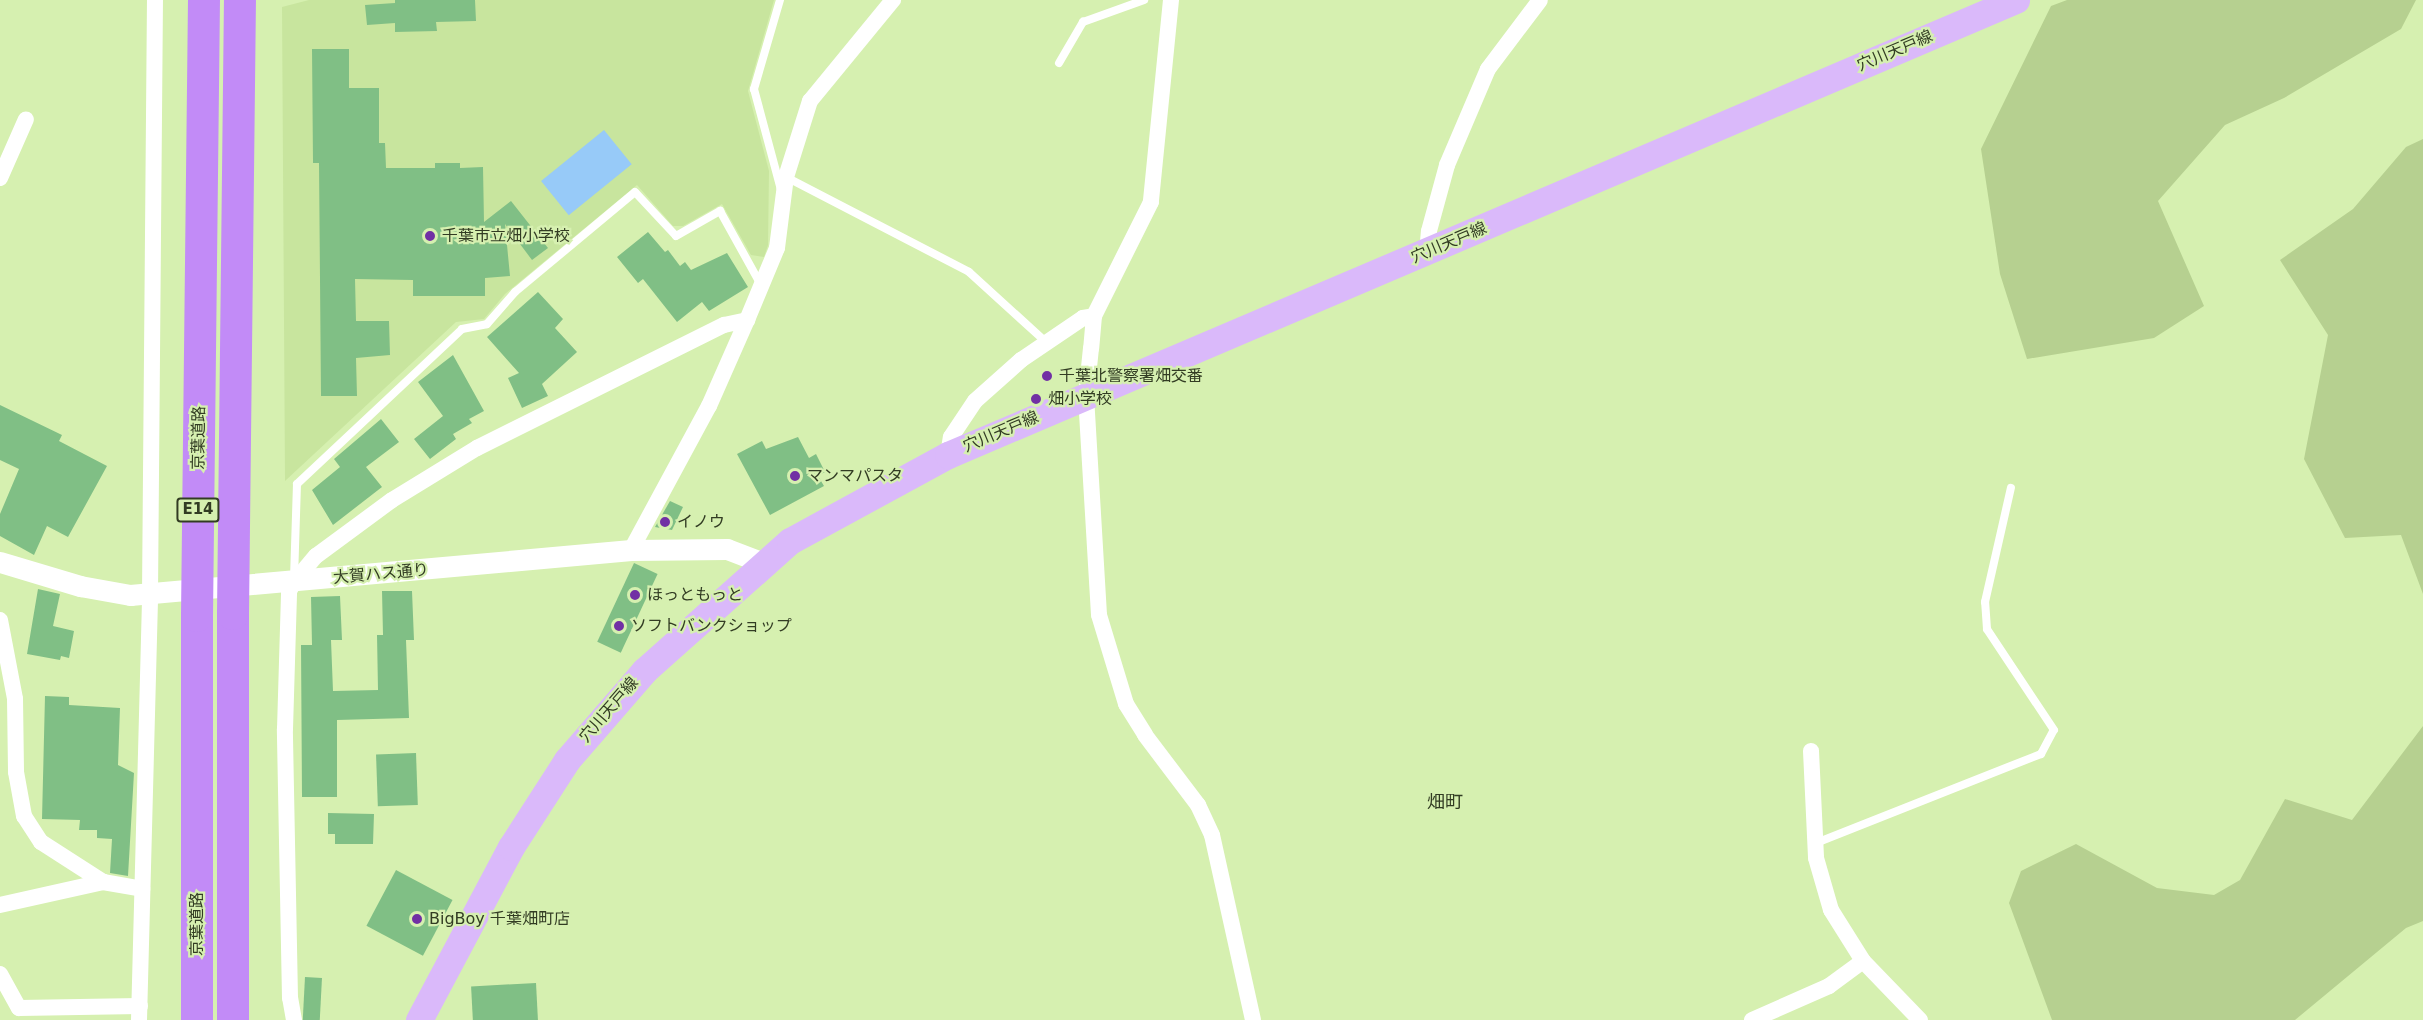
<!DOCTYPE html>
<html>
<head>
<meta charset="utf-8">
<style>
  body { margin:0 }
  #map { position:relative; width:2423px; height:1020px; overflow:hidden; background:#d6f0b0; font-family:"DejaVu Sans","Noto Sans JP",sans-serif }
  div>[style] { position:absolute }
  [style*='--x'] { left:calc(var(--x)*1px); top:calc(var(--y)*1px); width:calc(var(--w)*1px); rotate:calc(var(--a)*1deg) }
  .built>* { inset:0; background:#c8e59e }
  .green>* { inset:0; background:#b6d090 }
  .water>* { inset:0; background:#97caf8; transform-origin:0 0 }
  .building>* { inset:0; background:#80bf85; transform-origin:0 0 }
  .service>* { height:8px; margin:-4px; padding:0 4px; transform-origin:4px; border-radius:4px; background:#fff }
  .minor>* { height:16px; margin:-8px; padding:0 8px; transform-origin:8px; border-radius:8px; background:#fff }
  .tertiary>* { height:21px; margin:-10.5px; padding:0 10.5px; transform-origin:10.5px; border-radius:10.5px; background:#fff }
  .primary>* { height:27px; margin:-13.5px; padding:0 13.5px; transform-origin:13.5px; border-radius:13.5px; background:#dab9fa }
  .motorway>* { height:32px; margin:-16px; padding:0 16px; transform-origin:16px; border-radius:16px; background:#c28bf7 }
  .dots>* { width:16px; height:16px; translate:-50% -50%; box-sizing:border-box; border:3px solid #d6f0b0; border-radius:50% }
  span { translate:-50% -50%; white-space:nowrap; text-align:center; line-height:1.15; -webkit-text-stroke:4.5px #d6f0b0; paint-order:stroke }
  .shield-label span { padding:2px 4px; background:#d6f0b0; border:2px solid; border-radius:4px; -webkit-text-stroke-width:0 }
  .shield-label { font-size:15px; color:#323c23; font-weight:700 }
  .street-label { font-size:16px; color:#323c23 }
  .poi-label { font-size:16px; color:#323c23 }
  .left { translate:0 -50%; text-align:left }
  .neighbourhood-label { font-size:18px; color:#323c23 }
</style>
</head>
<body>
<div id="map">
  <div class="built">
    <i style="clip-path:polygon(309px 0,774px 0,748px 91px,769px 171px,768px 245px,764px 257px,751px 255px,722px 204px,683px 226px,673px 226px,637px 185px,505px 294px,484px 319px,456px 322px,285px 481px,282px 7px)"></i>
  </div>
  <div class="green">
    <i style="clip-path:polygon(2067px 0,2416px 0,2401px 29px,2284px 98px,2225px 125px,2158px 201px,2204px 306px,2154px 338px,2027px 359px,2000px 274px,1981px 149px,2051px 6px)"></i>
    <i style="clip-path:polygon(2423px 139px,2423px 594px,2401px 535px,2345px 538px,2304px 459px,2328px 335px,2280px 260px,2353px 209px,2406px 147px)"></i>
    <i style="clip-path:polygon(2423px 726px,2423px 921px,2406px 928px,2295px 1020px,2052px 1020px,2009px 903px,2021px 871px,2076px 844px,2157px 888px,2214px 895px,2240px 880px,2285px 799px,2352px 820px)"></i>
  </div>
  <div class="water">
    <i style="left:604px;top:130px;width:44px;height:81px;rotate:51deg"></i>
  </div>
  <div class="building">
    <i style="clip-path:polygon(395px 0,475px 0,476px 21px,436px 22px,437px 31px,395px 32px,395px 23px,367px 25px,365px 5px,395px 3px)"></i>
    <i style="clip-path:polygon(312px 49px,349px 49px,349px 88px,379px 88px,379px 143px,385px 143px,386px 168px,435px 168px,435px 163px,460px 163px,460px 168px,483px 167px,484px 222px,511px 201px,548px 248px,532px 260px,505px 224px,510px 276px,485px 278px,485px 296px,413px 296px,413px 280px,355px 279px,356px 321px,389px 321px,390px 355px,356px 358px,357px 396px,321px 396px,319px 163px,313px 163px)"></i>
    <i style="clip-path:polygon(648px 232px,665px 252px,668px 250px,680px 266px,685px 262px,691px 270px,727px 253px,748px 287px,709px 311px,702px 302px,677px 322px,643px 279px,638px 283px,617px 257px)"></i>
    <i style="clip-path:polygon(538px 292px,563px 319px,555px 328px,577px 352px,542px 384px,548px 396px,522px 408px,508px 378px,519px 373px,487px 337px)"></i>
    <i style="clip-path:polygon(453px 355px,484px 411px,469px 419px,472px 423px,453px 434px,456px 439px,430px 459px,414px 439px,443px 416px,418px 382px)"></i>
    <i style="clip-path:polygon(0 405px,62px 435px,59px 441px,107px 466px,68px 537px,47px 526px,34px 555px,0 536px,0 514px,19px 469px,0 460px)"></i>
    <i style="clip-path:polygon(381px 419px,399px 442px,366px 467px,382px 487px,333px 525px,312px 490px,340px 467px,334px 459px)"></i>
    <i style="clip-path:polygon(798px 437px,809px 458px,816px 454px,825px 472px,818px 476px,824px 486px,770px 515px,737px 454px,762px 441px,766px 449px)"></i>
    <i style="clip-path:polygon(670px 501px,683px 507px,672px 530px,655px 527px)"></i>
    <i style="left:634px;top:563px;width:26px;height:87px;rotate:25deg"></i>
    <i style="clip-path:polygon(38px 589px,60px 594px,53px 626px,74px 631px,69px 658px,61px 656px,60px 660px,27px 654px)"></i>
    <i style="clip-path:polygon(382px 591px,412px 591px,414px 640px,406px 640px,409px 718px,337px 720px,337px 797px,302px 797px,301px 645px,312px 645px,311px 597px,340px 596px,342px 640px,331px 640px,333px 691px,378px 690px,377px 635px,383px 635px)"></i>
    <i style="clip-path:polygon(45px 696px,69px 697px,69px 705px,120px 708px,118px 765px,134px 773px,128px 876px,110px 873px,112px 839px,97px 838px,97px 830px,79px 830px,80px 820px,42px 819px)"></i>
    <i style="left:416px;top:753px;width:52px;height:40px;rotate:88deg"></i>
    <i style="clip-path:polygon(328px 813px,374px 814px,373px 844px,335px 844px,335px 834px,328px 834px)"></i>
    <i style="left:396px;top:870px;width:64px;height:63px;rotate:28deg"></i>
    <i style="left:305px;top:977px;width:17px;height:43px;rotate:3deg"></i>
    <i style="left:536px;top:983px;width:37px;height:65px;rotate:87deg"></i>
  </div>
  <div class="service">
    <i style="--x:780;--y:0;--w:93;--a:106.3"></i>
    <i style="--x:754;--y:89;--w:105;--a:75"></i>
    <i style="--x:1059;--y:63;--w:48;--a:-59.7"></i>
    <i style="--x:1083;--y:22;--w:65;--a:-19.8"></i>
    <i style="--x:786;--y:177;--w:206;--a:27.4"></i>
    <i style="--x:969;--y:272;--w:105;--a:42.3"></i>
    <i style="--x:294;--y:579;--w:95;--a:-88.2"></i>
    <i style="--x:297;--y:484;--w:226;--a:-43.2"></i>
    <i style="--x:462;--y:329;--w:25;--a:-11"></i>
    <i style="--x:487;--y:324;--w:43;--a:-48.8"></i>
    <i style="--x:515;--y:292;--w:156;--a:-39.8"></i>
    <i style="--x:635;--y:192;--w:60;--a:47"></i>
    <i style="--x:676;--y:236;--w:51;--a:-29.6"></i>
    <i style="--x:720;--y:211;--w:85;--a:61"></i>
    <i style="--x:1816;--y:843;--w:242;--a:-21.6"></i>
    <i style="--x:2041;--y:754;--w:27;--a:-62"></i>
    <i style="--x:2054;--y:730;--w:121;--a:-123.6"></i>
    <i style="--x:1987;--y:629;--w:27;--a:-94"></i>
    <i style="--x:1985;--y:602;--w:117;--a:-77.2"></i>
  </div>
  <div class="minor">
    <i style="--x:1171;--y:0;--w:203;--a:95.7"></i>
    <i style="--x:1151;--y:202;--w:127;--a:116.6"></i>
    <i style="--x:1094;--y:316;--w:32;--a:95"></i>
    <i style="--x:1091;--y:348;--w:48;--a:95.9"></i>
    <i style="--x:1086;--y:396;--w:219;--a:86.6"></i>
    <i style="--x:1099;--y:615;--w:93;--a:73.1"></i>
    <i style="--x:1126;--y:704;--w:36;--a:58"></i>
    <i style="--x:1145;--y:735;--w:88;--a:52.9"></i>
    <i style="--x:1198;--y:805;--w:33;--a:65"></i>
    <i style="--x:1212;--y:835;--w:189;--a:77.5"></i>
    <i style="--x:0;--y:178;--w:64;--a:-66.2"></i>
    <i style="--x:1427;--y:253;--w:22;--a:-85"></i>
    <i style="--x:1429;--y:231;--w:68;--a:-74.7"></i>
    <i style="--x:1447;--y:165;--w:104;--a:-66.9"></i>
    <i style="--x:1488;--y:69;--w:86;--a:-53"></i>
    <i style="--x:948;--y:455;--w:18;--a:-81"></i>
    <i style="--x:951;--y:437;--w:43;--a:-56.3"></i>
    <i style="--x:975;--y:401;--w:62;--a:-41.7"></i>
    <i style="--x:1021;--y:360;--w:75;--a:-34.1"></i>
    <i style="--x:1083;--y:318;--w:11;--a:-10"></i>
    <i style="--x:631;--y:550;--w:164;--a:-61.6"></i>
    <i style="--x:709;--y:406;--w:94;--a:-66.2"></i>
    <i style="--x:0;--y:620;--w:80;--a:79.2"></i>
    <i style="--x:15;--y:699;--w:73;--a:89.2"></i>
    <i style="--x:16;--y:772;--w:45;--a:79.7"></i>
    <i style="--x:24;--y:816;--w:31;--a:57"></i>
    <i style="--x:41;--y:842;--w:74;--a:32.8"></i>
    <i style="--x:1811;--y:751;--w:107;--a:87.3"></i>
    <i style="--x:1816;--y:858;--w:54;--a:73.9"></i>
    <i style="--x:1831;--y:910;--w:60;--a:57.9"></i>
    <i style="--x:1863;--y:961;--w:82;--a:46"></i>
    <i style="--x:0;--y:905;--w:106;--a:-12.6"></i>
    <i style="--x:103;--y:882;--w:40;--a:10"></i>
    <i style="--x:0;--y:974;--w:39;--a:61"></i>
    <i style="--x:19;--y:1008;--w:121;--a:-0.9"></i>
    <i style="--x:139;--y:1020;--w:426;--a:-88.5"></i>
    <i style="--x:150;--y:594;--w:594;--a:-89.52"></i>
    <i style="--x:294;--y:1020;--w:22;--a:-100"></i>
    <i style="--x:290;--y:998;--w:269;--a:-91.1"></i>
    <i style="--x:285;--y:729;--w:138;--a:-88.3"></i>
    <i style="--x:289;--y:591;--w:10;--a:-61"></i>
    <i style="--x:294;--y:582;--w:34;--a:-50"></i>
    <i style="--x:316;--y:556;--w:94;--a:-36.4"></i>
    <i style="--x:392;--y:500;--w:100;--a:-31.5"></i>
    <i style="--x:477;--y:448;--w:276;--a:-26.5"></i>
    <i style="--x:724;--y:325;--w:24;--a:-12"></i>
    <i style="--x:747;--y:320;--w:78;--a:-67.4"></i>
    <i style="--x:777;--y:248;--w:72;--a:-82.8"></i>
    <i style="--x:786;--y:177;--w:80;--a:-72.5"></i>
    <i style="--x:810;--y:101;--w:131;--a:-50.6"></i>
    <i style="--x:1752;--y:1020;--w:84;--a:-23.8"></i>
    <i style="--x:1829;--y:986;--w:42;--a:-36.3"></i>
  </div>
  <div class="tertiary">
    <i style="--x:0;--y:562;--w:84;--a:16.7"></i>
    <i style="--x:80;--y:586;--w:51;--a:10.2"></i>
    <i style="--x:130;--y:595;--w:503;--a:-5.13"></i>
    <i style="--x:631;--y:550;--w:96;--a:-0.6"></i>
    <i style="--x:727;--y:549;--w:39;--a:21"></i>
  </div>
  <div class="primary">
    <i style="--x:419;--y:1020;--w:196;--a:-62"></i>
    <i style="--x:511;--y:847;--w:103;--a:-57.2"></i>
    <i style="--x:567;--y:760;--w:118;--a:-49.1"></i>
    <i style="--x:644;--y:671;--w:195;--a:-41.7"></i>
    <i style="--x:790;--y:541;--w:180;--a:-28.6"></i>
    <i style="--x:948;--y:455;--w:1161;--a:-23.08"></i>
  </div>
  <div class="motorway">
    <i style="--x:197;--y:1020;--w:404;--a:-90"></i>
    <i style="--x:197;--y:616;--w:616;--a:-89.35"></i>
    <i style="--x:233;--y:1020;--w:406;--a:-90"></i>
    <i style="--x:233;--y:614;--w:614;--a:-89.35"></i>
  </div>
  <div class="dots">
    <i style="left:430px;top:236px;background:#7130a4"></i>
    <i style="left:1047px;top:376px;background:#7130a4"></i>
    <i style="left:1036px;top:399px;background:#7130a4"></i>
    <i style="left:795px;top:476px;background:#7130a4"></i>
    <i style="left:665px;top:522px;background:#7130a4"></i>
    <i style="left:635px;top:595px;background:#7130a4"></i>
    <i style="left:619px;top:626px;background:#7130a4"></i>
    <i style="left:417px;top:919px;background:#7130a4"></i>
  </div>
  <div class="shield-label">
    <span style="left:198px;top:510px">E14</span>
  </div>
  <div class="street-label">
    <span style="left:1895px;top:51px;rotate:-23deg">穴川天戸線</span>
    <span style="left:1449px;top:243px;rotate:-23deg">穴川天戸線</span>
    <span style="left:1001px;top:432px;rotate:-23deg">穴川天戸線</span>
    <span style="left:199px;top:438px;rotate:-89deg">京葉道路</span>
    <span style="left:381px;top:574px;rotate:-5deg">大賀ハス通り</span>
    <span style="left:609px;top:710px;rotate:-49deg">穴川天戸線</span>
    <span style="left:197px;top:924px;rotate:-90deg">京葉道路</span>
  </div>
  <div class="poi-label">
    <span class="left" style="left:442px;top:236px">千葉市立畑小学校</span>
    <span class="left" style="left:1059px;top:376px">千葉北警察署畑交番</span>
    <span class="left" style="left:1048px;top:399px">畑小学校</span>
    <span class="left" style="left:807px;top:476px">マンマパスタ</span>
    <span class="left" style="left:677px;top:522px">イノウ</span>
    <span class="left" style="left:647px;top:595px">ほっともっと</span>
    <span class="left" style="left:631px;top:626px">ソフトバンクショップ</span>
    <span class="left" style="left:429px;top:919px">BigBoy 千葉畑町店</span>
  </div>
  <div class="neighbourhood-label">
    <span style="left:1445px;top:802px">畑町</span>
  </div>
</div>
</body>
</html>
